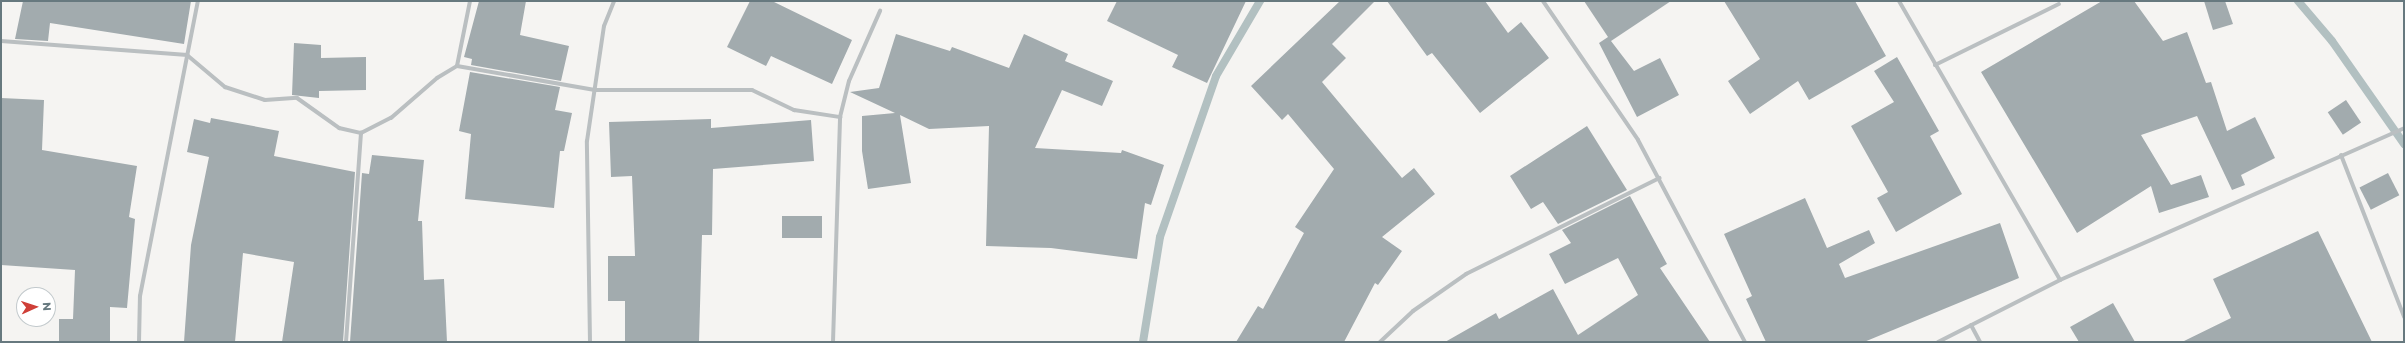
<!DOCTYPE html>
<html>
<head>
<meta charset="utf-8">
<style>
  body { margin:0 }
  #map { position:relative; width:2405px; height:343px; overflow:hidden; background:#f5f4f2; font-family:Montserrat,sans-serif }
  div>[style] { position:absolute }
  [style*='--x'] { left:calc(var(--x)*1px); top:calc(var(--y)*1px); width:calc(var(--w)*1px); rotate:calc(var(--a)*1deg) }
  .stream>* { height:8px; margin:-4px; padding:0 4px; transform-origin:4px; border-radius:4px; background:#b2c0c1 }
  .building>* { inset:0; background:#a2abae; transform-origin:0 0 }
  .minor>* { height:4px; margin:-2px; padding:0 2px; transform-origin:2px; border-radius:2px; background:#babfc1 }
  span { translate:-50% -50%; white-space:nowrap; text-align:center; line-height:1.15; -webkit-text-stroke:4px #fff; paint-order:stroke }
  .frame { position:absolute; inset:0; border:2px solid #67797f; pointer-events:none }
  .north { position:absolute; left:16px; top:287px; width:40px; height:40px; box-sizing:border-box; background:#fff; border:1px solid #c2c9cc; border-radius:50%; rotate:87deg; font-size:11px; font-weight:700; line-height:16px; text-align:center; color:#67797f }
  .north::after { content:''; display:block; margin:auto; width:14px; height:18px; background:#cf3f38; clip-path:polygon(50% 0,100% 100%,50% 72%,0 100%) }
</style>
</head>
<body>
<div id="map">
  <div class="stream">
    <i style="--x:2298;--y:1;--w:52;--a:49.6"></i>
    <i style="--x:2332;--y:41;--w:126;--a:55"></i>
    <i style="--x:1143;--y:342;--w:106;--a:-80.8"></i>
    <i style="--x:1160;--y:237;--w:170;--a:-70.8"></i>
    <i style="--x:1216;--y:76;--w:87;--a:-59.6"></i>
  </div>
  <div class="building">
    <i style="clip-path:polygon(23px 1px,191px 1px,184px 44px,50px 23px,48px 41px,15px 39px)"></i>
    <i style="clip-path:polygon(479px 1px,526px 1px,520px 35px,569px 46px,561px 81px,471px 65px,472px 59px,464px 57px)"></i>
    <i style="clip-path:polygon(750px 1px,772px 1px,852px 40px,832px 84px,771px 56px,766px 66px,727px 47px)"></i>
    <i style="clip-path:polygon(1117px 1px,1246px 1px,1207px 83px,1172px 67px,1178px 55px,1107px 21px)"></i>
    <i style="clip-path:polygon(1340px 1px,1375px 1px,1332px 44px,1346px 58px,1322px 82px,1402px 178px,1414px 168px,1435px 194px,1382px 237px,1402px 251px,1378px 285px,1375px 283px,1344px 342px,1236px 342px,1258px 306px,1263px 309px,1304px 233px,1295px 227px,1334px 169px,1288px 114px,1282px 120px,1251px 86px)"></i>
    <i style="clip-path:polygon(1387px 1px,1485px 1px,1508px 33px,1521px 22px,1549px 58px,1480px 113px,1432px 53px,1427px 56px)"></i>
    <i style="clip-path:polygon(1584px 1px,1671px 1px,1611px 41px,1634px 71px,1660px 58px,1679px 95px,1637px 117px,1599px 43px,1608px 37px)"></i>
    <i style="clip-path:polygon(1724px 1px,1855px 1px,1886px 56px,1809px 100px,1798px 81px,1750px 114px,1728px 81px,1760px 59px)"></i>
    <i style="clip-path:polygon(2102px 1px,2134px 1px,2163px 41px,2187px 32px,2206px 83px,2211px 82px,2227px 131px,2255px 117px,2275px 158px,2241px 175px,2245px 185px,2232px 190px,2197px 116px,2141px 135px,2171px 185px,2201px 175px,2209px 197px,2159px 213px,2151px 186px,2077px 233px,1981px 72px)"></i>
    <i style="clip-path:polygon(2204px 1px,2225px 1px,2233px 24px,2213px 30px)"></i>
    <i style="clip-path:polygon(896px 34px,950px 51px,952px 47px,1009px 68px,1024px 34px,1068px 54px,1065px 61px,1113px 81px,1102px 106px,1062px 90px,1035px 148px,1121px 153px,1122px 150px,1164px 165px,1151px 205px,1145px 203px,1137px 259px,1051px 248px,986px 246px,989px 126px,929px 129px,900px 115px,911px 183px,868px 189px,862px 151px,862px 116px,895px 113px,850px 92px,879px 88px)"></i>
    <i style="clip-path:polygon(294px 43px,321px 45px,321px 58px,366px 57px,366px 90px,319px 91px,319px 98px,292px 95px)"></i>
    <i style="clip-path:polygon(1897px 57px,1939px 131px,1930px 136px,1962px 194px,1896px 232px,1877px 198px,1888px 192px,1851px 126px,1894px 102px,1874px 71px)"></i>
    <i style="clip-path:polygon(470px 72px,560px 87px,555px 110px,572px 113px,564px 151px,560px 151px,554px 208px,465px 199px,471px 134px,459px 131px)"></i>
    <i style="clip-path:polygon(1px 98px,44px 100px,42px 150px,137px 166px,129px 217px,135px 219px,127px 308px,110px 307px,110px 342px,59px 342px,59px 319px,73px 319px,75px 270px,1px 265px)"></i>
    <i style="left:2346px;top:100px;width:27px;height:22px;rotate:56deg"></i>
    <i style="clip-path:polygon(211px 118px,279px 131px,274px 156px,355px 172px,343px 342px,282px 342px,294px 262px,243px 253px,235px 342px,184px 342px,191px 245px,209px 157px,187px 152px,194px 119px,210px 123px)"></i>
    <i style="clip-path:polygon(711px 119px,711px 128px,811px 120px,814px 161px,713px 169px,712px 235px,702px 235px,699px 342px,625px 342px,625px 301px,608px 301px,608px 256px,635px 256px,632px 176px,611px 177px,609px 122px)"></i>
    <i style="clip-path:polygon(1587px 126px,1627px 190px,1558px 224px,1543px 202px,1531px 209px,1510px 176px)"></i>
    <i style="clip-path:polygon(372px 155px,424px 160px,418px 221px,422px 221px,424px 280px,444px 279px,447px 342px,350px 342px,362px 173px,369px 174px)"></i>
    <i style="left:2388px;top:173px;width:25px;height:32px;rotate:63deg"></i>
    <i style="clip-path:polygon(1630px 196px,1667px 264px,1660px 268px,1710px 342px,1445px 342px,1496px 313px,1499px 319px,1553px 289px,1578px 335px,1638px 295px,1618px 258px,1565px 284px,1549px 254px,1571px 243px,1562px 230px)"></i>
    <i style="clip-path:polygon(1805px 198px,1827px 248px,1869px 230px,1875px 243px,1839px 264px,1845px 278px,2000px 223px,2019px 278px,1864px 342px,1766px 342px,1746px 299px,1752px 296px,1724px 234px)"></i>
    <i style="left:822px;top:216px;width:22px;height:40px;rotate:90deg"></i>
    <i style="clip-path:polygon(2318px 231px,2372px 342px,2182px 342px,2231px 318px,2213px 279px)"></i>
    <i style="clip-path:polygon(2113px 303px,2135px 342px,2079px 342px,2070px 327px)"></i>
  </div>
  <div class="minor">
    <i style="--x:1543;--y:1;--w:168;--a:55.6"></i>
    <i style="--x:1638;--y:140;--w:229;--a:62.1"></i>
    <i style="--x:1899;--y:1;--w:322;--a:60"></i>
    <i style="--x:1;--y:41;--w:187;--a:4.3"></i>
    <i style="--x:187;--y:55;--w:50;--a:40.1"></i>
    <i style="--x:225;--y:87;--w:42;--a:18"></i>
    <i style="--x:265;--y:100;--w:32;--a:-4"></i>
    <i style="--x:297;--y:98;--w:52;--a:35.5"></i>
    <i style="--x:339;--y:128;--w:23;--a:13"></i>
    <i style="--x:361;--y:133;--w:34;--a:-27"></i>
    <i style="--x:391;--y:118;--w:61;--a:-41"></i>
    <i style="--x:437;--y:78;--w:23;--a:-31"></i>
    <i style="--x:457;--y:66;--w:140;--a:9.9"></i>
    <i style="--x:595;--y:90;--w:157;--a:0"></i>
    <i style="--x:752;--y:90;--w:47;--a:25.5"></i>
    <i style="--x:794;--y:110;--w:47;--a:8.7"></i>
    <i style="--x:1935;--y:65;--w:138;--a:-26.2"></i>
    <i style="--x:457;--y:66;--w:66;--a:-78.7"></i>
    <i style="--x:2341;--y:155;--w:174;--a:68.7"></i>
    <i style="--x:1971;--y:325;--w:19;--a:62"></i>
    <i style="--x:139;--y:342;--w:46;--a:-88.8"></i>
    <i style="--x:140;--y:296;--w:301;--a:-78.9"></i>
    <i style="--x:346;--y:342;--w:210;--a:-85.9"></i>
    <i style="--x:590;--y:342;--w:201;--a:-90.9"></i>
    <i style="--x:587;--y:141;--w:116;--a:-81.6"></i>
    <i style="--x:604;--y:26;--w:27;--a:-68"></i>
    <i style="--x:833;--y:342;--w:225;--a:-88.2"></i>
    <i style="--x:840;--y:117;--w:37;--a:-76"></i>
    <i style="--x:849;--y:81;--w:77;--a:-66.1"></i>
    <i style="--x:1380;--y:342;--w:45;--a:-43.2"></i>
    <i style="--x:1413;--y:311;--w:65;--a:-34.9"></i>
    <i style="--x:1466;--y:274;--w:216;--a:-26.4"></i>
    <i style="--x:1938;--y:342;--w:137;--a:-26.9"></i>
    <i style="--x:2060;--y:280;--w:376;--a:-23.8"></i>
  </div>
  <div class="frame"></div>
  <div class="north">N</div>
</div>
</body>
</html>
